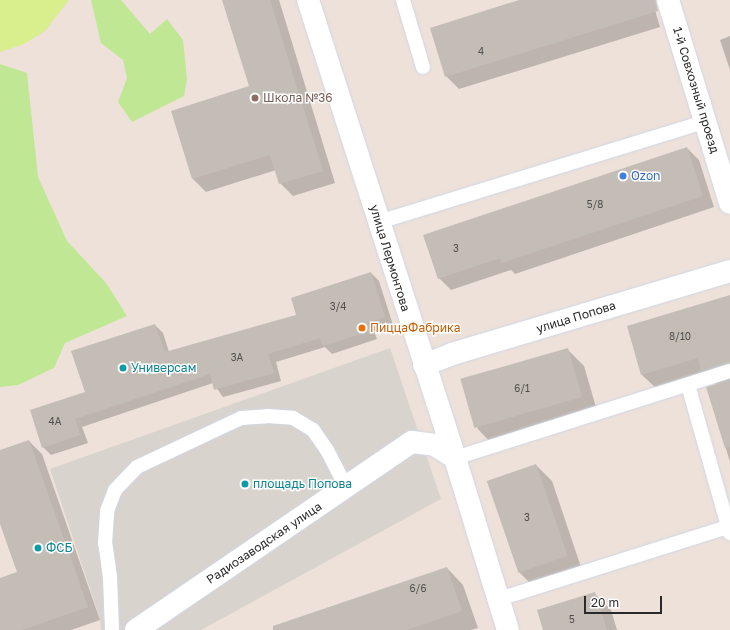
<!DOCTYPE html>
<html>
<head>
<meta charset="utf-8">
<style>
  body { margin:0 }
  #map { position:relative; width:730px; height:630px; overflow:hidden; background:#ede1da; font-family:"Golos Text",sans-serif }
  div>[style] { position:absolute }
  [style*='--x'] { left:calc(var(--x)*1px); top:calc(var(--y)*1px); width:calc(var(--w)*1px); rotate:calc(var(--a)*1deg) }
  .green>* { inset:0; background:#c0e793 }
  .pitch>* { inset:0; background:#d9ef8e }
  .plaza>* { inset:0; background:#d9d3ce }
  .shadow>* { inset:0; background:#0003 }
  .building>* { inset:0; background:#c4bdb6; transform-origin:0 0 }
  .roads { filter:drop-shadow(0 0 1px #d0d7e4) drop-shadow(0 0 1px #d0d7e4) }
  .lane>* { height:14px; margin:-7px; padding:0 7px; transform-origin:7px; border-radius:7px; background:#fff }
  .street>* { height:22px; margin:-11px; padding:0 11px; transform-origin:11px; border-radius:11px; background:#fff }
  .secondary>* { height:22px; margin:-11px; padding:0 11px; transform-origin:11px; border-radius:11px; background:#fff }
  .dots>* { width:11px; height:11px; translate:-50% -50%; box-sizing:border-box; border:2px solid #fff; border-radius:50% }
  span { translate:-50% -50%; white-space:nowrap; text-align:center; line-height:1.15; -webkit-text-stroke:3px #fff; paint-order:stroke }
  .number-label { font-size:10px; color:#504f4d }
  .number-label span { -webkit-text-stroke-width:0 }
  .street-label { font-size:12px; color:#2a2a2a }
  .education-label { font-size:12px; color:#785e54 }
  .left { translate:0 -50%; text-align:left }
  .shop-label { font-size:12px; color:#366cbe }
  .food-label { font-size:12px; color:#c56008 }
  .culture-label { font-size:12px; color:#0d838f }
  .scale { position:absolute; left:584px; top:596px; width:78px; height:18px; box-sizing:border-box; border:2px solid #2a2a2a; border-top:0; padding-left:5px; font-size:12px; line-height:14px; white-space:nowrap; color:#2a2a2a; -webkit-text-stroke:3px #fff; paint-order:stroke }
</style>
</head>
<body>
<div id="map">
  <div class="green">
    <i style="clip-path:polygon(91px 0,121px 0,150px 34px,167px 19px,183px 40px,187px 79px,184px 96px,132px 122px,118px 102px,127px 78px,123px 60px,101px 43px)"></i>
    <i style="clip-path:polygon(0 64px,27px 73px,38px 177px,67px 241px,106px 283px,127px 316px,65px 343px,54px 368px,18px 385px,0 387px)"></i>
  </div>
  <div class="pitch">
    <i style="clip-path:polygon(0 0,69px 0,45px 31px,24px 44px,0 52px)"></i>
  </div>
  <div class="plaza">
    <i style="clip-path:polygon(390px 348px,441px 499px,201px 630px,101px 630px,100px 619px,50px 469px)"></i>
  </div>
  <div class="shadow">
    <i style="clip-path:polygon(223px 0,279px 0,335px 183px,293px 196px,280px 183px,276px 170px,206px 192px,193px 179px,250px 87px)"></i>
    <i style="clip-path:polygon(523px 0,652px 0,660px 27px,459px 89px,446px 76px)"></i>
    <i style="clip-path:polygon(730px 36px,730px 70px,720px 40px)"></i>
    <i style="clip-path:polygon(687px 148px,699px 160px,714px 207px,515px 274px,511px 270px,451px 290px,439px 278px)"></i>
    <i style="clip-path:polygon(371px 273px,379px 281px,393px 325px,374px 331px,377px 339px,332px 354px,325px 347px,276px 362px,281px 381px,223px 397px,213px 383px,82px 427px,88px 443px,51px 455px,43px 447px,86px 393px,155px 325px,163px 333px,169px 352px,298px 316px)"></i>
    <i style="clip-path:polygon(730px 296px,730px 462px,708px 388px,717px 385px,708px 376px,659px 391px,642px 375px)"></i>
    <i style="clip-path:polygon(567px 349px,584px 366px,598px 414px,493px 445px,477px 428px)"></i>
    <i style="clip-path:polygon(29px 441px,42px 454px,100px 620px,71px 630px,0 630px,0 579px,18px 573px,0 521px,0 451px)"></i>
    <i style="clip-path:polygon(536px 465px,552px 481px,583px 573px,535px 588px,519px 572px)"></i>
    <i style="clip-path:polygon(447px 568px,463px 585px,478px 628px,471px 630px,312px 630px)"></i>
    <i style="clip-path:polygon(595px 594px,611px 610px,617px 630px,544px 630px)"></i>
  </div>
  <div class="building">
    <i style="clip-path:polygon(222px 0,270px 0,323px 171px,279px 184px,270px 155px,192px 179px,171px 111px,249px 86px)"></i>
    <i style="clip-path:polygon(519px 0,656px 0,658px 11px,445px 77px,430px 28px)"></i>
    <i style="clip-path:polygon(687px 147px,703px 196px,502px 263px,500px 258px,438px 279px,423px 235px)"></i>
    <i style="clip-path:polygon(371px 272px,385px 317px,367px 323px,370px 331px,323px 346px,320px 338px,268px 354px,274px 373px,214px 390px,210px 374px,75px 419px,80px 435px,42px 448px,30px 410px,85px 392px,71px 351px,155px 324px,165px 352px,296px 315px,291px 298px)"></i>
    <i style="clip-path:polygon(730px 295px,730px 363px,701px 371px,698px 358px,641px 375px,627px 326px)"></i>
    <i style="left:568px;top:348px;width:51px;height:112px;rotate:74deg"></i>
    <i style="clip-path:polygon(730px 380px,730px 447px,725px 448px,706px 387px)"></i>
    <i style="clip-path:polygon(29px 440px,88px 607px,22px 630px,0 630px,0 578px,17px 572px,0 524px,0 450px)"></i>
    <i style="left:536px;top:464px;width:97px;height:52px;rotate:71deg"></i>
    <i style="clip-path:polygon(447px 567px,462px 611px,407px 630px,273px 630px,273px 626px)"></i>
    <i style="clip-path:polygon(595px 592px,607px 630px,543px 630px,537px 610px)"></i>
  </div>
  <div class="roads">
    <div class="lane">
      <i style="--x:403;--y:0;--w:70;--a:73.4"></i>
      <i style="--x:379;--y:222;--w:341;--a:-17.1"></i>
      <i style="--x:688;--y:385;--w:154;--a:74.2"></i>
      <i style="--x:455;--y:458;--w:288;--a:-17.6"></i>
      <i style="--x:499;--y:599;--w:240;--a:-17.5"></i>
      <i style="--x:112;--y:630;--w:53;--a:-92.2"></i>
      <i style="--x:110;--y:577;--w:34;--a:-98"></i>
      <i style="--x:105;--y:543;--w:32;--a:-86"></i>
      <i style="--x:107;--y:511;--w:22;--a:-69"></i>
      <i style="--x:115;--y:490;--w:32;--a:-46"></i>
      <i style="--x:137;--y:467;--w:115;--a:-25.2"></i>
      <i style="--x:241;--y:418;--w:26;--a:-4"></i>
      <i style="--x:267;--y:416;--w:26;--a:4"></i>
      <i style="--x:293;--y:418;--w:23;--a:31"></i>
      <i style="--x:313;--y:430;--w:24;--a:55"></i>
      <i style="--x:327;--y:450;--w:42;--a:62.8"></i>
    </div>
    <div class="street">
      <i style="--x:308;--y:0;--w:481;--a:72.2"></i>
      <i style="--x:668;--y:0;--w:212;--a:73"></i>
      <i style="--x:424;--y:365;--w:30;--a:-21"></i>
      <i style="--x:452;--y:354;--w:290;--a:-16.6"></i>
    </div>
    <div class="secondary">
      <i style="--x:136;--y:630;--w:334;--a:-34.3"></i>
      <i style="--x:412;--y:442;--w:23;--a:7"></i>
      <i style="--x:435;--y:445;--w:24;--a:33"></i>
      <i style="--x:455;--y:458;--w:180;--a:72.9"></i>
    </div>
  </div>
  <div class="dots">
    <i style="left:255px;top:98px;background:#8d6e63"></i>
    <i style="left:623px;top:176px;background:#3f7fe0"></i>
    <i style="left:362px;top:328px;background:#e8710a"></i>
    <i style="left:123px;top:368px;background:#0f9aa8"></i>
    <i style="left:245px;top:484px;background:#0f9aa8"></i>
    <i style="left:38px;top:548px;background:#0f9aa8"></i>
  </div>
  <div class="number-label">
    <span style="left:481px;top:52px">4</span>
    <span style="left:595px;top:205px">5/8</span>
    <span style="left:456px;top:249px">3</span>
    <span style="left:338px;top:307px">3/4</span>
    <span style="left:680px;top:337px">8/10</span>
    <span style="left:237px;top:358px">3А</span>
    <span style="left:522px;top:389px">6/1</span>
    <span style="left:55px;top:422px">4А</span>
    <span style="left:527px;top:518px">3</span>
    <span style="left:418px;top:589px">6/6</span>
    <span style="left:572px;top:620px">5</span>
  </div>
  <div class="street-label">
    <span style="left:696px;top:90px;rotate:73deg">1-й Совхозный проезд</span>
    <span style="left:390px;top:258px;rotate:73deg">улица Лермонтова</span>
    <span style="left:576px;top:317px;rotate:-17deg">улица Попова</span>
    <span style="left:264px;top:543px;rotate:-34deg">Радиозаводская улица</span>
  </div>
  <div class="education-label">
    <span class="left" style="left:263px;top:98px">Школа №36</span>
  </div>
  <div class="shop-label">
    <span class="left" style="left:631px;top:176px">Ozon</span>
  </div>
  <div class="food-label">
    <span class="left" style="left:370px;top:328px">ПиццаФабрика</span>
  </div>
  <div class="culture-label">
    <span class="left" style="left:131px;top:368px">Универсам</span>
    <span class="left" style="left:253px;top:484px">площадь Попова</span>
    <span class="left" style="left:46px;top:548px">ФСБ</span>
  </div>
  <div class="scale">20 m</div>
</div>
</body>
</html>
